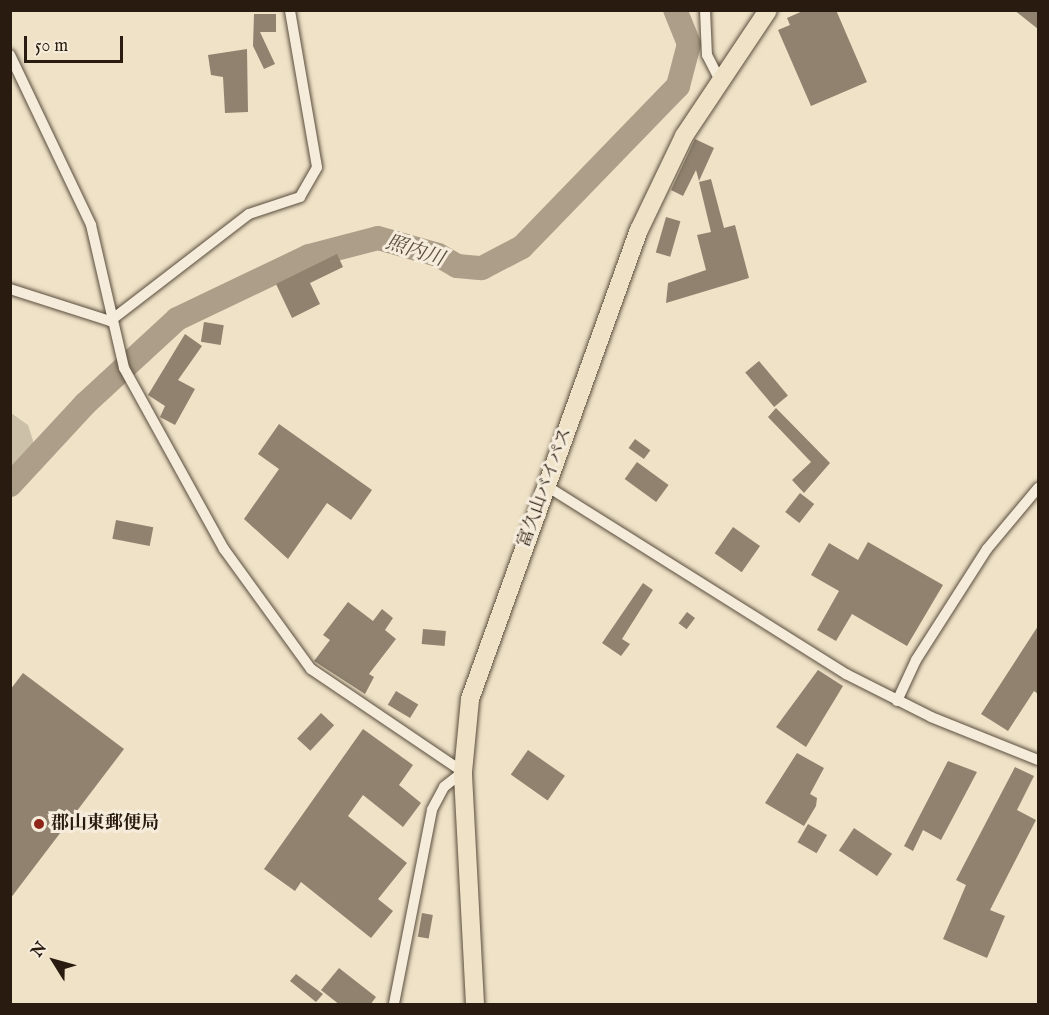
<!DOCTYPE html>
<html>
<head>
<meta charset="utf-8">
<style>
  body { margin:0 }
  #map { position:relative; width:1049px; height:1015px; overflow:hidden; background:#efe2c7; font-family:"IM FELL English","Noto Serif JP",serif }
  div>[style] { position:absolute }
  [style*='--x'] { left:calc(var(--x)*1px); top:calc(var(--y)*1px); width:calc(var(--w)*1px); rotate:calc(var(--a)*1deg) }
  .green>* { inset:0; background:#cdc0a8 }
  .river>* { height:24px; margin:-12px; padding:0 12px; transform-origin:12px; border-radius:12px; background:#ac9e88 }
  .building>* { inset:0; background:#90826f; transform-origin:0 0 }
  .roads { filter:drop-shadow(0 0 2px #5a4d3d) drop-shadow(0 0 2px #5a4d3d) }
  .minor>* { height:10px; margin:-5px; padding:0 5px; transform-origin:5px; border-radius:5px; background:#f5ecdb }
  .trunk>* { height:18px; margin:-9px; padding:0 9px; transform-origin:9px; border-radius:9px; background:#efe2c7 }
  .dots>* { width:16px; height:16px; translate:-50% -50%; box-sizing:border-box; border:3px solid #f5ecdb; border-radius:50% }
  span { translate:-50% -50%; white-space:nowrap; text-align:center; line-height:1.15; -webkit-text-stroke:6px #f5ecdb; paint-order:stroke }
  .street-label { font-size:18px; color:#291b0f }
  .poi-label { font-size:18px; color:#291b0f; font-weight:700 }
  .left { translate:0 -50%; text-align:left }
  .water-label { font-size:20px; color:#5d4f3f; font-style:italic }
  .frame { position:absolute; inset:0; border:12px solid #291b0f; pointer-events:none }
  .north { position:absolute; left:24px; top:931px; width:60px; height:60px; -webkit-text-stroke:4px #f5ecdb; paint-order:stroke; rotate:307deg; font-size:16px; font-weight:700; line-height:24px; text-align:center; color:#291b0f }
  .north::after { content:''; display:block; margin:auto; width:21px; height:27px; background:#291b0f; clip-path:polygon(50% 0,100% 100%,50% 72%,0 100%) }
  .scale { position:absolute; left:24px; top:36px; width:99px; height:27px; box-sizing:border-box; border:3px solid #291b0f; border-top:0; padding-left:8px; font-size:18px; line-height:21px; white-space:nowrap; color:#291b0f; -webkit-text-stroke:4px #f5ecdb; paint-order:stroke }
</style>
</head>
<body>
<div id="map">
  <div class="green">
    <i style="clip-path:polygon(11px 413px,28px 425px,36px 450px,11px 477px)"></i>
  </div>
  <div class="river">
    <i style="--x:10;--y:485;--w:110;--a:-47.2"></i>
    <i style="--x:85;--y:404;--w:125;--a:-42.7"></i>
    <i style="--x:177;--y:319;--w:146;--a:-25.5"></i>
    <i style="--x:309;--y:256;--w:71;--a:-14.6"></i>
    <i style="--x:378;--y:238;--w:62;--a:15.8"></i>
    <i style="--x:438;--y:255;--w:22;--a:30"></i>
    <i style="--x:457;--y:266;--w:25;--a:5"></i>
    <i style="--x:482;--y:268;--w:45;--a:-27.7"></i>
    <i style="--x:522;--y:247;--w:224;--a:-45.9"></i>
    <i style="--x:678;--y:86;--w:43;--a:-75.3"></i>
    <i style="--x:689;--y:44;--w:37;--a:-112"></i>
  </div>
  <div class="building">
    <i style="clip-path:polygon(805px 10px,836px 10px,867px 82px,811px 106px,778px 30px,790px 25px,787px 18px)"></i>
    <i style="clip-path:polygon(1014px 10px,1038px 10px,1038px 29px)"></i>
    <i style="clip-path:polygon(254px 14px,276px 14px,276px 32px,260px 32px,275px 64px,264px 69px,253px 46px)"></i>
    <i style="clip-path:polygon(247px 49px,248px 112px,225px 113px,223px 77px,211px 75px,208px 55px)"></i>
    <i style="clip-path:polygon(695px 139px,714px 148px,699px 181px,696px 170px,683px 196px,671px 190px)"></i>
    <i style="clip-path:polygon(711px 179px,724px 228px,735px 225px,749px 278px,666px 303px,668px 283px,706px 270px,697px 235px,711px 232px,699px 182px)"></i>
    <i style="left:666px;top:217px;width:15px;height:37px;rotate:16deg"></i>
    <i style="clip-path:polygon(337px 254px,343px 267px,310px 283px,320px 304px,292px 318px,276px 284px)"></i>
    <i style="left:204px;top:322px;width:20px;height:20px;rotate:9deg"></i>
    <i style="clip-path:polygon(185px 334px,202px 346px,178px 380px,195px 389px,175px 425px,160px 417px,165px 406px,148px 395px)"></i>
    <i style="left:759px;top:361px;width:45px;height:18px;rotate:50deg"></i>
    <i style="clip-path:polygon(776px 408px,830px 463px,804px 493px,792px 480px,811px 462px,768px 417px)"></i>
    <i style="clip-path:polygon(279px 424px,372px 490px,351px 520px,327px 503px,288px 559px,244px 519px,279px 469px,258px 454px)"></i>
    <i style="left:635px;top:439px;width:19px;height:11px;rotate:36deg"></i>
    <i style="left:637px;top:462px;width:39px;height:21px;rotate:36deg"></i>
    <i style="left:800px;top:493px;width:18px;height:24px;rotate:38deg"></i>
    <i style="left:116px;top:520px;width:38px;height:19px;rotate:11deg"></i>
    <i style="left:733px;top:527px;width:33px;height:32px;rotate:35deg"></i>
    <i style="clip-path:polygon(868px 542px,943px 585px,907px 646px,852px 614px,836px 641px,817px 630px,839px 591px,811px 575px,829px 543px,858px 560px)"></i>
    <i style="clip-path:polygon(643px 583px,653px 590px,622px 639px,630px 644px,621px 656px,602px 643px)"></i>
    <i style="clip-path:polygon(348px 602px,373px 621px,382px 609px,393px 618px,385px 630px,396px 639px,369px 674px,374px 677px,365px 694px,314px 661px,330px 640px,323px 635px)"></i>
    <i style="left:687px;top:612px;width:10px;height:14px;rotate:37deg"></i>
    <i style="clip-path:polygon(1038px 626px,1038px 694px,1034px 691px,1008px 731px,981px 714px)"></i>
    <i style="left:423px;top:629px;width:23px;height:15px;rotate:5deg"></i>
    <i style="clip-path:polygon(818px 670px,843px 686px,806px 747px,776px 727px)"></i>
    <i style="clip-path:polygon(23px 673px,124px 749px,10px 899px,10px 690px)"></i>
    <i style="left:396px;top:691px;width:26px;height:16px;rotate:31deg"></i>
    <i style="left:321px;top:713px;width:18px;height:35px;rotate:43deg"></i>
    <i style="clip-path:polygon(363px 729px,413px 765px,399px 785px,421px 803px,403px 827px,363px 795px,348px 816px,407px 863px,378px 899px,393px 911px,371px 938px,301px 882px,295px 891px,264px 869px)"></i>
    <i style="left:528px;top:750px;width:45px;height:30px;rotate:35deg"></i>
    <i style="clip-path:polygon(797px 753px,824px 768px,810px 794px,817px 798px,816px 806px,804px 826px,765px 803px)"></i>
    <i style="clip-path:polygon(948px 761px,977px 772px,941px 840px,923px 830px,913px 851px,904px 846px)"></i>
    <i style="clip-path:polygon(1015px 767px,1034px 776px,1017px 810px,1036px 820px,990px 910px,1005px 916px,987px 958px,943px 939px,966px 885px,956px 880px)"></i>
    <i style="left:808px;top:824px;width:22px;height:21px;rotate:30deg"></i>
    <i style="left:854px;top:828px;width:46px;height:27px;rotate:34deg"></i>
    <i style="left:422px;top:913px;width:11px;height:24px;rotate:10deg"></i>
    <i style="clip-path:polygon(339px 968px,376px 997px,370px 1005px,340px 1005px,321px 990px)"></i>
    <i style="clip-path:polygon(296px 974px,323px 994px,316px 1002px,290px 981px)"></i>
  </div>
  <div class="roads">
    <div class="minor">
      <i style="--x:705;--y:10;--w:45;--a:87.5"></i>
      <i style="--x:707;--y:55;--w:27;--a:63"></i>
      <i style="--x:10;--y:55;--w:188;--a:64.5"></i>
      <i style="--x:91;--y:225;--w:147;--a:77"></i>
      <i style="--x:124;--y:368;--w:207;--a:61.1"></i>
      <i style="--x:224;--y:549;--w:148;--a:54.1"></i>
      <i style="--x:311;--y:669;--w:184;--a:34.1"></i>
      <i style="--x:463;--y:772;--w:24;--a:142"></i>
      <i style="--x:444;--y:787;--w:26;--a:118"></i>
      <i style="--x:432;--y:810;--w:198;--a:101.1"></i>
      <i style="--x:10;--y:289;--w:105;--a:17.7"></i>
      <i style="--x:110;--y:321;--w:175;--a:-37.6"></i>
      <i style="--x:249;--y:214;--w:54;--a:-18.4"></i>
      <i style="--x:300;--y:197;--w:34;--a:-60"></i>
      <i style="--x:317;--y:167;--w:159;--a:-99.8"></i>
      <i style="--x:548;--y:487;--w:352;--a:32.1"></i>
      <i style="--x:846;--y:674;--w:95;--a:26.8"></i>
      <i style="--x:931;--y:717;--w:115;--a:21.9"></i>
      <i style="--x:897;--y:701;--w:45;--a:-65.1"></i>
      <i style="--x:916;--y:660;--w:132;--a:-57.4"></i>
      <i style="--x:987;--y:549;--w:80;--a:-50.1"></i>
    </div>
    <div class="trunk">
      <i style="--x:475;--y:1004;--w:232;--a:-93"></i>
      <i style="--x:463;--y:772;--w:73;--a:-84.5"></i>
      <i style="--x:470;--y:699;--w:499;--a:-70.2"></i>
      <i style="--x:639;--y:230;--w:104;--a:-64.4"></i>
      <i style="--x:684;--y:136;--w:151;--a:-56.3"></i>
    </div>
  </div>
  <div class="dots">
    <i style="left:39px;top:824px;background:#8f2418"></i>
  </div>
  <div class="street-label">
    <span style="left:546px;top:488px;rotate:-70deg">富久山バイパス</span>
  </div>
  <div class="poi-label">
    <span class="left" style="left:51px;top:824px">郡山東郵便局</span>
  </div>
  <div class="water-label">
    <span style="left:415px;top:251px;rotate:18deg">照内川</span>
  </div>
  <div class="frame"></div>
  <div class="north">N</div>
  <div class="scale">50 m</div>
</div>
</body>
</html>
